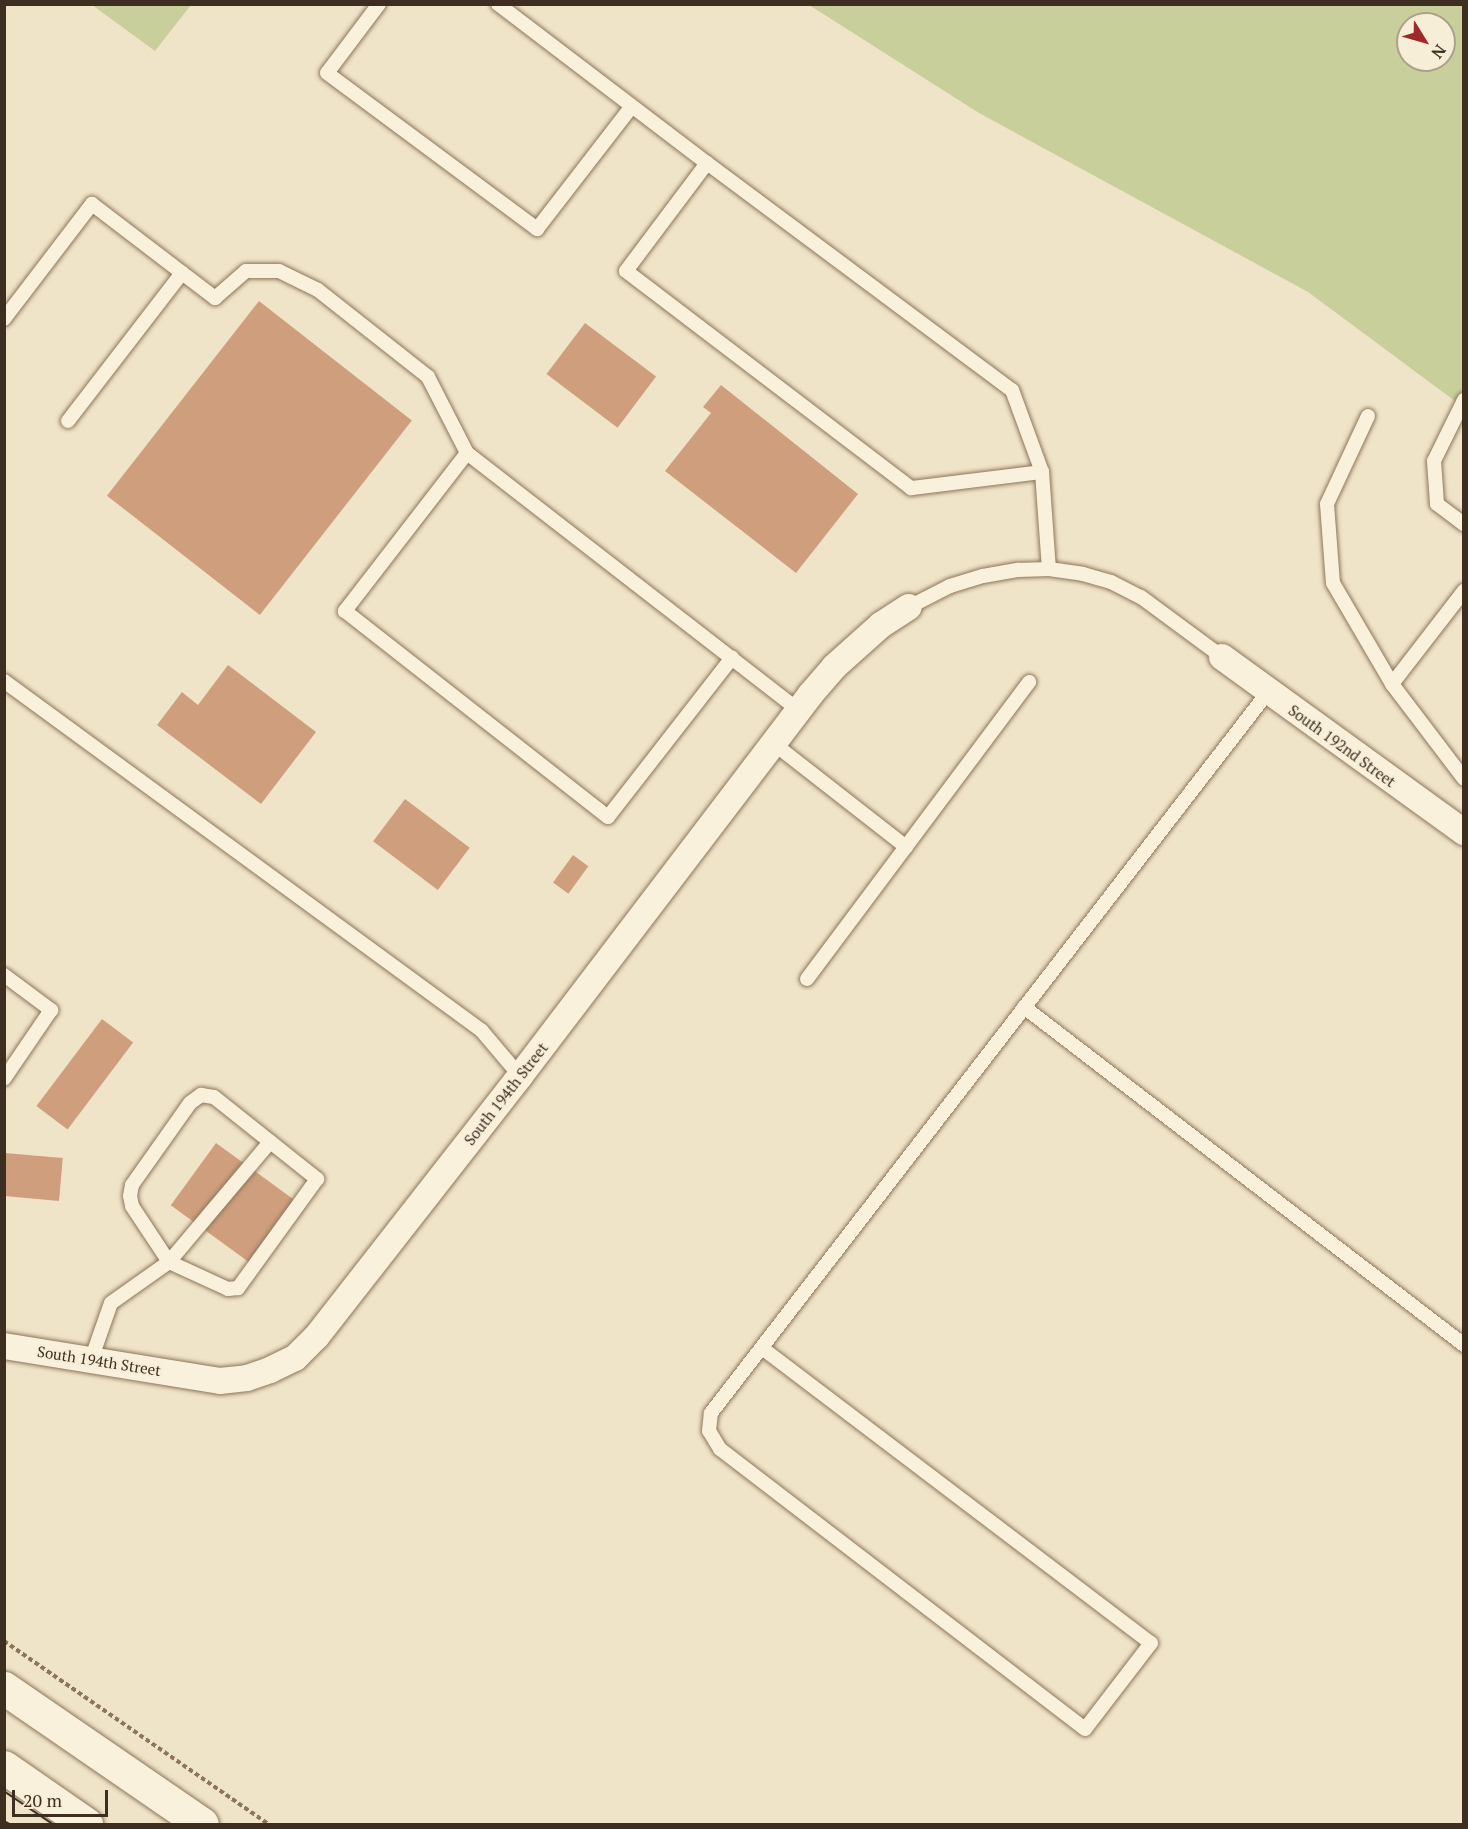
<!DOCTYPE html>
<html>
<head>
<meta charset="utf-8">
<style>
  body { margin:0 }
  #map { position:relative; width:1468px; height:1829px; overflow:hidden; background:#f0e4c8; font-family:"PT Serif",serif }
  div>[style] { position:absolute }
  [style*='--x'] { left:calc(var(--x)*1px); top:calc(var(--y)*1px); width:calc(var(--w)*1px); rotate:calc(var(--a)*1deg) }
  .green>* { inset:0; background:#c9cf9b }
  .building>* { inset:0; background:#cf9f7d; transform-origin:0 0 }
  .path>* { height:4px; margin-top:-2px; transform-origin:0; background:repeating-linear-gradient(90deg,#8d765c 0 4.5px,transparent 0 7.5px) }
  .roads { filter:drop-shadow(0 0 2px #8d765c) drop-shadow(0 0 2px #8d765c) }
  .lane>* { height:14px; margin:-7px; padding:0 7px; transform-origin:7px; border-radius:7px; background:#faf1dc }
  .street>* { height:26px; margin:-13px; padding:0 13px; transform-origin:13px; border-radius:13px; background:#faf1dc }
  .secondary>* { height:33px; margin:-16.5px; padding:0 16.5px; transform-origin:16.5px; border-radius:16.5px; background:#faf1dc }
  .tram>* { height:1.5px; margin:-0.75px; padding:0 0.75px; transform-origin:0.75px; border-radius:0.75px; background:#3d2e20 }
  span { translate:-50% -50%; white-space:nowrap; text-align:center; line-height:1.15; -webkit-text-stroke:4.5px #f7eed8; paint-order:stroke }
  .street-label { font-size:15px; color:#3d2e20 }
  .frame { position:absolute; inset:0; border:6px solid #3d2e20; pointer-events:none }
  .north { position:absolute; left:1396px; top:12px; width:60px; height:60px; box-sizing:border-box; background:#f7eed8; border:2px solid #ada18e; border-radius:50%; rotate:127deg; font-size:16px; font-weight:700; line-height:24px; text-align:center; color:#3d2e20 }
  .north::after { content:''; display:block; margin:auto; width:21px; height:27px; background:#9e2a2b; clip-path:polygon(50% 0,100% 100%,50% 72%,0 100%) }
  .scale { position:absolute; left:12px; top:1790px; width:96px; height:27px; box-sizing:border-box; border:3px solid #3d2e20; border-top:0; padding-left:8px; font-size:18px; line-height:21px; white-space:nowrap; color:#3d2e20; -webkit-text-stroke:4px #f7eed8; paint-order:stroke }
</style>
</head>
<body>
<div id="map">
  <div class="green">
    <i style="clip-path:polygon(92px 5px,191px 5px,155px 51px)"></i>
    <i style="clip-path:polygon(evenodd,809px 5px,1463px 5px,1463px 407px,1308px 292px,979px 113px,809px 5px,1408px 24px,1444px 24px,1444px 60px,1408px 60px,1408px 24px)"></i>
  </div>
  <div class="building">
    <i style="left:259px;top:301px;width:194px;height:247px;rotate:38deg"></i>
    <i style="left:585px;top:323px;width:89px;height:64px;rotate:37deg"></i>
    <i style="clip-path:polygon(721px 385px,858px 494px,796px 573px,665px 471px,711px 413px,703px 407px)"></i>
    <i style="clip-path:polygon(228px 665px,316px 732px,261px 804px,157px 725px,182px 692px,198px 705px)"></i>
    <i style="left:405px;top:799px;width:81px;height:53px;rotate:37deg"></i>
    <i style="left:573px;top:855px;width:19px;height:34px;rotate:36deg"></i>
    <i style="left:102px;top:1019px;width:39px;height:109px;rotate:37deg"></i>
    <i style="left:216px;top:1143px;width:99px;height:77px;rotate:36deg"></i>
    <i style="left:5px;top:1153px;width:58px;height:43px;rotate:5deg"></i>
  </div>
  <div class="path">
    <i style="--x:4;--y:1641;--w:321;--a:34.7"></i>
  </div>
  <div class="roads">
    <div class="lane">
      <i style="--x:379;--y:4;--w:86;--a:127"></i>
      <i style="--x:327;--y:73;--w:262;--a:36.6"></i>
      <i style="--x:537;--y:229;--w:155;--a:-52.3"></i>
      <i style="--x:498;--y:4;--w:263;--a:37.3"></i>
      <i style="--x:4;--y:319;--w:145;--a:-52.6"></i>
      <i style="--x:92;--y:204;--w:155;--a:37.4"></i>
      <i style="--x:215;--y:298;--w:41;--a:-41.1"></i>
      <i style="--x:246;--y:271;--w:33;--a:0"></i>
      <i style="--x:279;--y:271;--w:43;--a:26"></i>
      <i style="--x:318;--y:290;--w:140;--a:38.3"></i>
      <i style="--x:428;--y:377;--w:85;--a:62.8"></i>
      <i style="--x:467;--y:453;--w:419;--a:37.8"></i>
      <i style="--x:1464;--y:400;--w:68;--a:116.2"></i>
      <i style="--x:1434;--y:461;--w:43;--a:86"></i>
      <i style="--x:1437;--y:504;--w:34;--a:37"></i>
      <i style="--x:1368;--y:416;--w:97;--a:115"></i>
      <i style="--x:1327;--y:504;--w:79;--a:85.7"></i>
      <i style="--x:1333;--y:583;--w:117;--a:59.7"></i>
      <i style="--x:1392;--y:684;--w:119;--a:52.8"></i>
      <i style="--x:68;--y:421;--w:187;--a:-52.4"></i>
      <i style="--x:467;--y:453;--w:200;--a:127.7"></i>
      <i style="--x:345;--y:611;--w:334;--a:38.1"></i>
      <i style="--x:608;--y:817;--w:202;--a:-52.1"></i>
      <i style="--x:1042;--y:472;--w:132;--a:173"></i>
      <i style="--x:911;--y:488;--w:358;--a:-142.7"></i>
      <i style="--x:626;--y:271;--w:135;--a:-53.1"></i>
      <i style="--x:707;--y:163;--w:380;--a:36.7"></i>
      <i style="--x:1012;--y:390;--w:87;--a:69.9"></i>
      <i style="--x:1042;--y:472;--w:97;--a:85.9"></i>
      <i style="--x:909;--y:607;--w:46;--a:-27.1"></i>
      <i style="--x:950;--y:586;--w:34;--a:-17"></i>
      <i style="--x:983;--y:576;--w:36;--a:-10"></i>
      <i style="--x:1018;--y:570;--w:31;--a:-2"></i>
      <i style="--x:1049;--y:569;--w:34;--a:8"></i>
      <i style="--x:1083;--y:574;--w:29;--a:16"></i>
      <i style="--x:1111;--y:582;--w:34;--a:27"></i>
      <i style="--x:1141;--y:597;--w:101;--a:36.5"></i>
      <i style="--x:4;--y:681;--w:592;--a:36.21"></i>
      <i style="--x:482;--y:1031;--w:59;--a:49.8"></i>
      <i style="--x:1392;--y:684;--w:118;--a:-52.3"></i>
      <i style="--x:773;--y:743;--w:169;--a:38"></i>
      <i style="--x:4;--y:975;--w:59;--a:36.7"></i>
      <i style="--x:51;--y:1010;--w:83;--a:124.3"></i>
      <i style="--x:807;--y:979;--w:371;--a:-53.2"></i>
      <i style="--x:1024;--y:1007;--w:555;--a:37.53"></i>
      <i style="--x:201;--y:1095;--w:13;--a:9"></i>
      <i style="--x:214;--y:1097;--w:132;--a:38.5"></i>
      <i style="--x:317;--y:1179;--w:135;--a:125.9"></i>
      <i style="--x:238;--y:1288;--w:10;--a:174"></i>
      <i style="--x:228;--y:1289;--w:65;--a:-155.4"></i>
      <i style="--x:169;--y:1262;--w:67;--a:-123.5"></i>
      <i style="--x:132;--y:1206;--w:10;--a:-101"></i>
      <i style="--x:130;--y:1196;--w:11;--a:-80"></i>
      <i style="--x:132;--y:1185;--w:100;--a:-54.7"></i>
      <i style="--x:190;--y:1103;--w:14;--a:-36"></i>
      <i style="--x:762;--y:1348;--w:488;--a:37.2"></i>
      <i style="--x:1151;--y:1643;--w:108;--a:127.5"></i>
      <i style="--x:1085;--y:1729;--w:460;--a:-142.5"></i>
      <i style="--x:720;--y:1449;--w:21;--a:-121"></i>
      <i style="--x:709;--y:1431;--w:18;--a:-84"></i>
      <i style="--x:711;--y:1413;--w:911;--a:-52.31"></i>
      <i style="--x:91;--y:1360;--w:60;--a:-70.7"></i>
      <i style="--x:111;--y:1303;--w:71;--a:-35.3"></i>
      <i style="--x:169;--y:1262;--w:157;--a:-49.9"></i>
    </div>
    <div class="street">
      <i style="--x:1222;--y:657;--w:299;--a:35.9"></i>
      <i style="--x:4;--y:1346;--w:219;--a:9.2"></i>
      <i style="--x:220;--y:1381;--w:27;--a:-6"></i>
      <i style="--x:247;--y:1378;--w:24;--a:-19"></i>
      <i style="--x:270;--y:1370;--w:28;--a:-26"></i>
      <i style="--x:295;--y:1358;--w:31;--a:-45"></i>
      <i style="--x:317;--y:1336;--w:330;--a:-52"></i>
      <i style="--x:520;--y:1076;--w:479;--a:-52.7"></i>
      <i style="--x:810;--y:695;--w:37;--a:-49"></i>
      <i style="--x:834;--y:667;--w:63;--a:-41.8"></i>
      <i style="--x:881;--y:625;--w:33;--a:-33"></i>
    </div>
    <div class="secondary">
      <i style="--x:4;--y:1688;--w:240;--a:34.5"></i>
      <i style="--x:4;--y:1767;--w:100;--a:34.8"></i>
    </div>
  </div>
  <div class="tram">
    <i style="--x:4;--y:1791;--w:59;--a:34"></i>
    <i style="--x:4;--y:1821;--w:7;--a:27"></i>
  </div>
  <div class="street-label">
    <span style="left:1342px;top:746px;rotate:36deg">South 192nd Street</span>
    <span style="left:506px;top:1094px;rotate:-52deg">South 194th Street</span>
    <span style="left:99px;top:1361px;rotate:9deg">South 194th Street</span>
  </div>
  <div class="frame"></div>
  <div class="north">N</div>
  <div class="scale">20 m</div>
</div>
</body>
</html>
